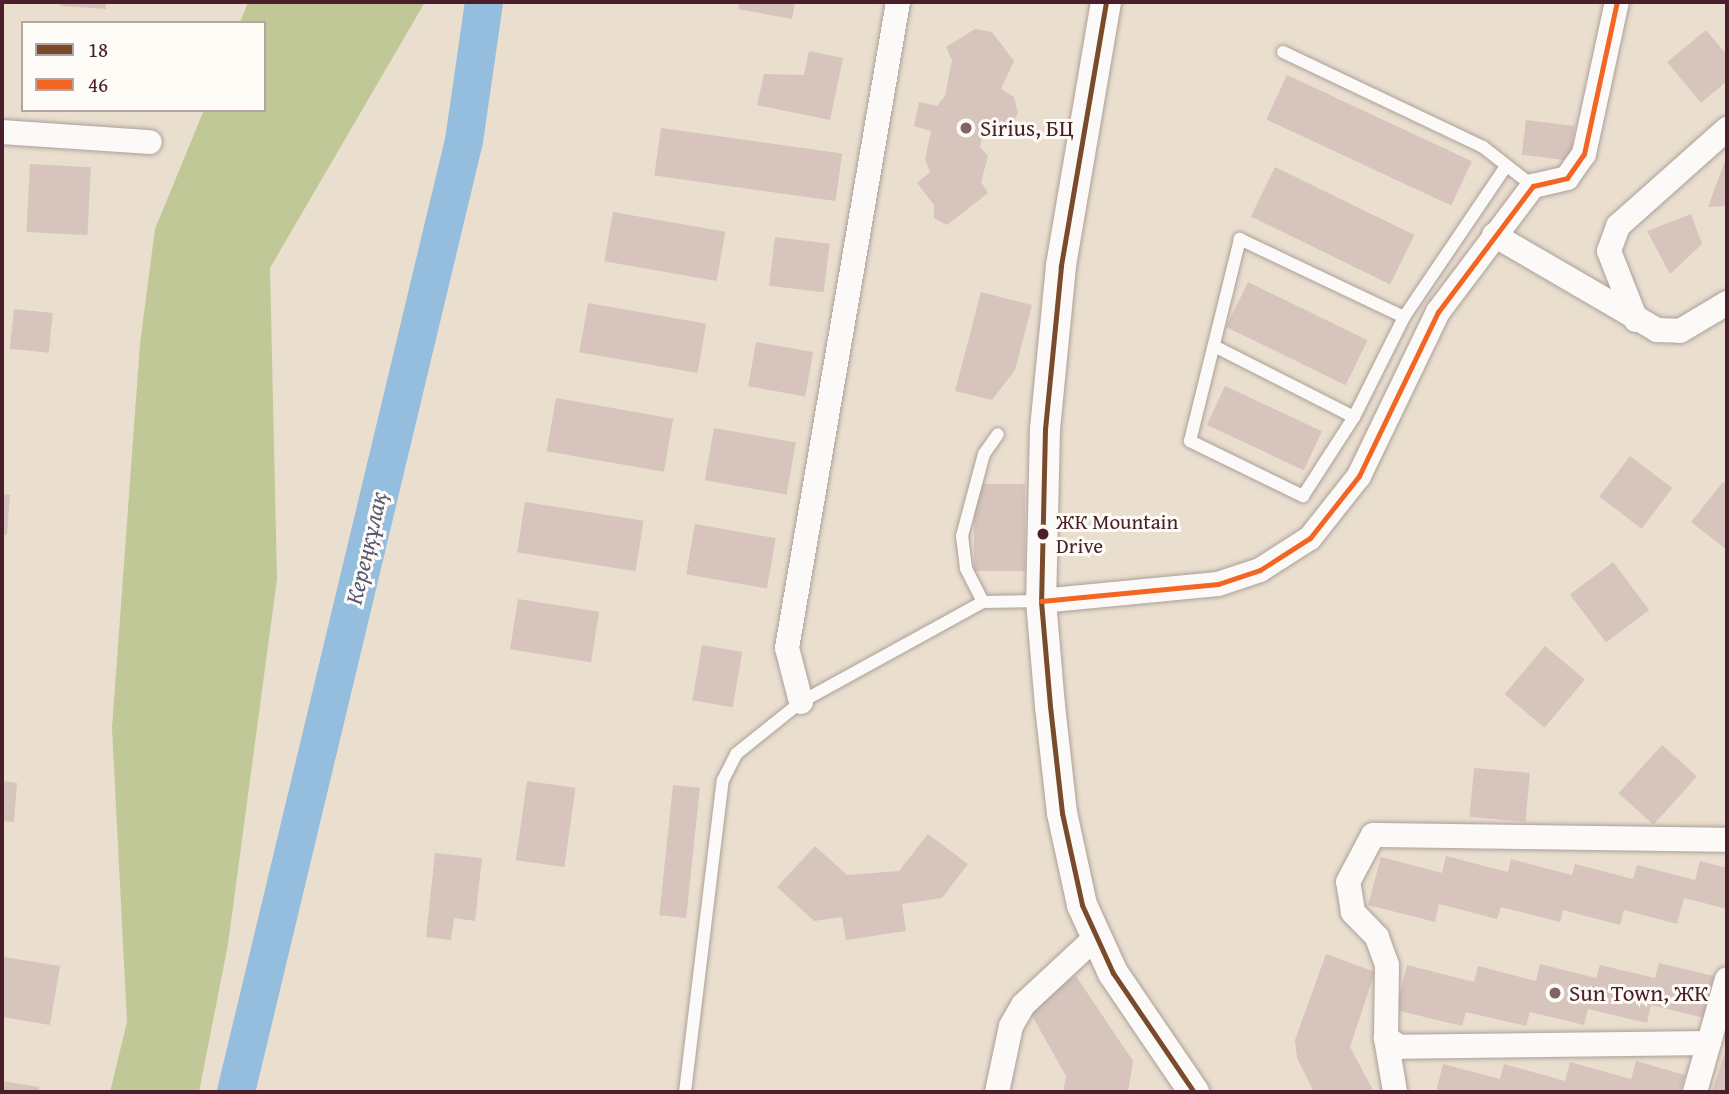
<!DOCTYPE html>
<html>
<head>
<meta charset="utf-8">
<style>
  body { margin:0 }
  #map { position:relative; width:1729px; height:1094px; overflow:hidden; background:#eadecf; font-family:"Gentium Book Plus",serif }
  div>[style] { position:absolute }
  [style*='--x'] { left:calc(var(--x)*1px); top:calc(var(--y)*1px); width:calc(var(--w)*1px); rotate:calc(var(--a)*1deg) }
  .forest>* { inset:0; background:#bfc896 }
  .river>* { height:38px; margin:-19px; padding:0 19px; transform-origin:19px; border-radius:19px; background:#95bddd }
  .building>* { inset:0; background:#d7c4bc; transform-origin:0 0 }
  .roads { filter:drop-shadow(0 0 2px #aca099) drop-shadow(0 0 2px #aca099) }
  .service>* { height:12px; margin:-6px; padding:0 6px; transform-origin:6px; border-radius:6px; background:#fcfaf8 }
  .minor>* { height:24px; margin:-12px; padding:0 12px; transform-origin:12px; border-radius:12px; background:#fcfaf8 }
  .tertiary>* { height:30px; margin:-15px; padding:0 15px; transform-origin:15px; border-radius:15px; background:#fcfaf8 }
  .bus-1>* { height:5px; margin:-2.5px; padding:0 2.5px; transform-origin:2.5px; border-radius:2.5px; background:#7a4b2a }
  .bus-2>* { height:5px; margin:-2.5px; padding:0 2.5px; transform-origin:2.5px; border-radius:2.5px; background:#f26522 }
  .dots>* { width:19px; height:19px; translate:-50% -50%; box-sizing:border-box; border:4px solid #fdfcf7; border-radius:50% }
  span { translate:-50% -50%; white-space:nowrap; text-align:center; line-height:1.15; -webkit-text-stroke:6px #fdfcf7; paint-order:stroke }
  .bus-label { font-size:21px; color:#4a1f2b }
  .left { translate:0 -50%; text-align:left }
  .poi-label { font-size:23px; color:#4a1f2b }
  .water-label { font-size:24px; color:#595975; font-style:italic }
  .frame { position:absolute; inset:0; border:4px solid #4a1f2b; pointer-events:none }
  .legend { position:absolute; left:21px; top:21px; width:245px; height:91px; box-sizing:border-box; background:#fdfcf7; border:2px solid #b5a4a5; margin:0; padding:9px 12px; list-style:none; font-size:21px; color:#4a1f2b }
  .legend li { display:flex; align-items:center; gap:14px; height:35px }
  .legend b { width:35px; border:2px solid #b5a4a5 }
</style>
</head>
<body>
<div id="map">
  <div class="forest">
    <i style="clip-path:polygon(248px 2px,425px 2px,270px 268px,277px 579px,228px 944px,199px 1092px,110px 1092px,127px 1022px,112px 728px,140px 344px,155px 229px,204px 110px,264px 110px,264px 23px,240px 23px)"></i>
  </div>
  <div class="river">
    <i style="--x:236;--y:1092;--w:978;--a:-76.52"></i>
    <i style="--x:464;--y:141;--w:140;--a:-81.8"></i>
  </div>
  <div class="building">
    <i style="clip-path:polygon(61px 2px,106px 2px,106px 9px,60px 6px)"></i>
    <i style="clip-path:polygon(739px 2px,795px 2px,792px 19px,738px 9px)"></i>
    <i style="clip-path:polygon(975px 29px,992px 32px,1014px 61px,1001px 89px,1014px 97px,1018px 113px,1007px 131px,983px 132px,980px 147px,988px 156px,981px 182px,988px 193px,947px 225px,934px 218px,934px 205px,917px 183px,930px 172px,925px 159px,931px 131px,914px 126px,919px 102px,937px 106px,945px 96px,952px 60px,946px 47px)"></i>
    <i style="clip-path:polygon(1706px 30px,1727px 55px,1727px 81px,1701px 103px,1667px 62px)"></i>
    <i style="clip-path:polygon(809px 51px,843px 58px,830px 120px,757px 105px,764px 74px,804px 75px)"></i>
    <i style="left:1287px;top:75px;width:204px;height:49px;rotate:25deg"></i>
    <i style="left:1526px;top:120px;width:49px;height:35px;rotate:7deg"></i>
    <i style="left:661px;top:128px;width:183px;height:48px;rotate:8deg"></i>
    <i style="clip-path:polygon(1727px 155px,1727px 206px,1708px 207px)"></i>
    <i style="left:30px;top:164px;width:61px;height:68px;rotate:3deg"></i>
    <i style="left:1275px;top:167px;width:155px;height:55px;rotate:26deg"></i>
    <i style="left:613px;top:212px;width:114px;height:50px;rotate:10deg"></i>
    <i style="clip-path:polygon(1691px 214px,1702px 244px,1670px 274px,1647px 231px)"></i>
    <i style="left:775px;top:237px;width:55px;height:49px;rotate:7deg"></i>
    <i style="left:1248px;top:282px;width:133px;height:50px;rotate:26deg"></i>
    <i style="clip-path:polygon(981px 292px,1032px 305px,1015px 370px,992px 400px,955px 391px)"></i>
    <i style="left:588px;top:303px;width:120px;height:50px;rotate:10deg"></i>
    <i style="left:14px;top:309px;width:39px;height:40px;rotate:6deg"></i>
    <i style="left:756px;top:342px;width:58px;height:45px;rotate:10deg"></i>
    <i style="left:1225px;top:386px;width:107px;height:43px;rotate:25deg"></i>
    <i style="left:556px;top:398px;width:119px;height:54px;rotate:10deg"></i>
    <i style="left:714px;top:428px;width:83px;height:53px;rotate:10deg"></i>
    <i style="left:1630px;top:456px;width:53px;height:51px;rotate:37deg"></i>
    <i style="clip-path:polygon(1723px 482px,1727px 485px,1727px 550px,1691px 522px)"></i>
    <i style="left:974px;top:484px;width:51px;height:87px"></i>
    <i style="clip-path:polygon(2px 494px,10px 495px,7px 535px,2px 534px)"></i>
    <i style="left:525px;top:502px;width:120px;height:51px;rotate:9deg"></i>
    <i style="left:695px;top:524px;width:82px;height:51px;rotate:10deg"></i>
    <i style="left:1613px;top:562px;width:60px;height:54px;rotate:53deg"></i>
    <i style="left:518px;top:599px;width:82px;height:51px;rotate:9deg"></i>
    <i style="left:702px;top:645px;width:41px;height:56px;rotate:10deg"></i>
    <i style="left:1545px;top:646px;width:52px;height:63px;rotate:40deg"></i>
    <i style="left:1662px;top:745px;width:47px;height:65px;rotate:42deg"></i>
    <i style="left:1474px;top:768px;width:56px;height:49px;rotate:5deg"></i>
    <i style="clip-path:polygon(2px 781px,17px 783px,14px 822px,2px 821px)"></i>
    <i style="left:527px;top:781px;width:49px;height:80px;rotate:8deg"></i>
    <i style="left:673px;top:785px;width:27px;height:131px;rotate:6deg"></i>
    <i style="clip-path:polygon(928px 834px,968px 864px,942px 898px,902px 904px,906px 931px,846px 940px,842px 917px,814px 921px,777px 887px,815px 846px,847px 875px,899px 871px)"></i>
    <i style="clip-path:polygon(435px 853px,482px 858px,475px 921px,454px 918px,451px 940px,426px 937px)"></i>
    <i style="clip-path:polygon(1446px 856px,1508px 872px,1511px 859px,1572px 875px,1575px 864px,1633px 879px,1637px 865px,1695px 880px,1700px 861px,1727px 868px,1727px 909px,1684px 898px,1677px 924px,1624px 910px,1620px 925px,1563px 910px,1560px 922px,1501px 907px,1497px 919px,1439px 904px,1435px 922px,1368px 905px,1381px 857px,1442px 873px)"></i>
    <i style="clip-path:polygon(1326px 954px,1375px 972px,1350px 1047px,1374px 1092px,1314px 1092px,1297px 1058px,1295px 1040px)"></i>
    <i style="clip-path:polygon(4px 957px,60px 966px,50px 1025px,2px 1017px)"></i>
    <i style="clip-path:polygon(1659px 963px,1714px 976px,1704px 1018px,1651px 1005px,1647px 1023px,1588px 1009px,1584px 1025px,1530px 1012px,1526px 1026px,1466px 1012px,1462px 1026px,1396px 1010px,1407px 965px,1474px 982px,1478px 966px,1536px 981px,1540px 964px,1596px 978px,1600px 965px,1655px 978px)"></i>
    <i style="clip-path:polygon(1076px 976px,1133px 1061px,1128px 1092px,1063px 1092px,1066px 1076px,1026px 1005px)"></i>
    <i style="clip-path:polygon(1727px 1046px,1727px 1092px,1712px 1092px)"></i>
    <i style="clip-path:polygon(1636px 1061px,1685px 1075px,1680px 1092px,1436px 1092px,1443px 1064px,1500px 1079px,1504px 1064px,1565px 1081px,1570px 1062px,1631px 1079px)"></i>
    <i style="clip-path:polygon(2px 1081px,39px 1087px,38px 1092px,2px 1092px)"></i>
  </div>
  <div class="roads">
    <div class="service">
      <i style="--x:1283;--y:52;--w:221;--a:25.4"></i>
      <i style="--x:1483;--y:147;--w:63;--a:38"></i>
      <i style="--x:1404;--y:317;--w:182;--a:-154.6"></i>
      <i style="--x:1240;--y:239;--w:208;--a:103.9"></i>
      <i style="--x:1190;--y:441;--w:126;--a:26"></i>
      <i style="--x:1303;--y:496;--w:94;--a:-57.2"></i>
      <i style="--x:1354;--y:417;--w:112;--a:-63.4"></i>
      <i style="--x:1404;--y:317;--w:180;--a:-55.9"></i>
      <i style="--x:1216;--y:347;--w:155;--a:26.9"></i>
      <i style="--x:983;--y:602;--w:38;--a:-117"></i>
      <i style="--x:966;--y:568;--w:32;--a:-97"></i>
      <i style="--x:962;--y:536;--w:85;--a:-75"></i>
      <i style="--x:984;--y:454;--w:24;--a:-55"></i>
      <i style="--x:685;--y:1092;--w:314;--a:-83.1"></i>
      <i style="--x:723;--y:780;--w:29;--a:-63"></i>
      <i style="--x:736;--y:754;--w:83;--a:-38.7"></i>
      <i style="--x:801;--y:702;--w:208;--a:-28.8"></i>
      <i style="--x:983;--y:602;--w:58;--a:-1"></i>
    </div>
    <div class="minor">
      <i style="--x:2;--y:132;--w:148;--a:3.9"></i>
      <i style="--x:1494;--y:235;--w:189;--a:30.2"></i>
      <i style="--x:1657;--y:330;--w:23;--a:2"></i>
      <i style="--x:1680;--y:331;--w:55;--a:-30.8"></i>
      <i style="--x:1636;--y:320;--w:74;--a:-111.4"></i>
      <i style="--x:1609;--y:251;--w:27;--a:-70"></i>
      <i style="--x:1618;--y:226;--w:146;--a:-41.7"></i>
      <i style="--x:1041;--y:601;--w:178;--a:-5.5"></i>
      <i style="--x:1218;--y:584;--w:44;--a:-18.4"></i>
      <i style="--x:1260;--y:570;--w:59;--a:-32.6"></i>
      <i style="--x:1310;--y:538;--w:79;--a:-51.7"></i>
      <i style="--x:1359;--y:476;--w:182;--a:-64.3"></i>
      <i style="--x:1438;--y:312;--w:158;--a:-53"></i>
      <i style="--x:1533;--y:186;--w:35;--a:-13"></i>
      <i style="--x:1567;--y:178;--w:29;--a:-55"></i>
      <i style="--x:1584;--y:154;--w:156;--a:-77.8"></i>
      <i style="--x:801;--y:702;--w:56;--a:-104.5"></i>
      <i style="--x:787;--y:648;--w:655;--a:-80.25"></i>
      <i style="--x:1386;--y:1038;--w:55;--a:80.5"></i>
      <i style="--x:1709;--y:1043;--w:309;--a:179.3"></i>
      <i style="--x:1400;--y:1047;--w:17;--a:-147"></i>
      <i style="--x:1386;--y:1038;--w:73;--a:-89.2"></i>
      <i style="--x:1387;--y:965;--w:30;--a:-110"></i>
      <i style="--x:1377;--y:937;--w:35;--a:-134"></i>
      <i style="--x:1353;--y:912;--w:30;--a:-99"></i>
      <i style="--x:1348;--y:882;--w:53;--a:-62"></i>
      <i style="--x:1373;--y:835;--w:354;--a:0.8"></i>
      <i style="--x:997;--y:1092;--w:67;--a:-78"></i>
      <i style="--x:1011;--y:1026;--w:24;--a:-60"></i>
      <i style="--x:1023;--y:1005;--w:98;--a:-42.9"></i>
      <i style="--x:1695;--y:1092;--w:117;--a:-74.2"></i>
    </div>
    <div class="tertiary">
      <i style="--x:1106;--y:2;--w:268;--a:99.7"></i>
      <i style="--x:1061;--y:266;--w:164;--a:95.6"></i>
      <i style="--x:1045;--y:429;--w:172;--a:91.3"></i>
      <i style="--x:1041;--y:601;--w:105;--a:85.1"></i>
      <i style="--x:1050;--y:706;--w:108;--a:83.6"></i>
      <i style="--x:1062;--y:813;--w:94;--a:77.7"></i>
      <i style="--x:1082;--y:905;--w:75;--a:65.5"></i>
      <i style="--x:1113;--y:973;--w:144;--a:55.8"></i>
    </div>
  </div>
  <div class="bus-1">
    <i style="--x:1106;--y:2;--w:268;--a:99.7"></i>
    <i style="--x:1061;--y:266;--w:164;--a:95.6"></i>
    <i style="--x:1045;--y:429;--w:172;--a:91.3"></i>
    <i style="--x:1041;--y:601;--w:105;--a:85.1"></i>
    <i style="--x:1050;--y:706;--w:108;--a:83.6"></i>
    <i style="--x:1062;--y:813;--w:94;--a:77.7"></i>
    <i style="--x:1082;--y:905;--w:75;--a:65.5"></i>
    <i style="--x:1113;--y:973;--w:144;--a:55.8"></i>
  </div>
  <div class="bus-2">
    <i style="--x:1041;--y:601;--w:178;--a:-5.5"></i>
    <i style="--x:1218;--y:584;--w:44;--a:-18.4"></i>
    <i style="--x:1260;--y:570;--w:59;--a:-32.6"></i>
    <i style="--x:1310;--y:538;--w:79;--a:-51.7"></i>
    <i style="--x:1359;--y:476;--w:182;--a:-64.3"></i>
    <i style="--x:1438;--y:312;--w:158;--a:-53"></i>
    <i style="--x:1533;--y:186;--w:35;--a:-13"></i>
    <i style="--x:1567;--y:178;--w:29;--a:-55"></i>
    <i style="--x:1584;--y:154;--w:156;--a:-77.8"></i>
  </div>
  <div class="dots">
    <i style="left:966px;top:128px;background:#826264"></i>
    <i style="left:1043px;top:534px;background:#4a1f2b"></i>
    <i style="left:1555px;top:993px;background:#826264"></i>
  </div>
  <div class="bus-label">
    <span class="left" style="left:1056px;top:534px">ЖК Mountain<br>Drive</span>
  </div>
  <div class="poi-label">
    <span class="left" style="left:980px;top:128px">Sirius, БЦ</span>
    <span class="left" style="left:1569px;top:993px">Sun Town, ЖК</span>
  </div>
  <div class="water-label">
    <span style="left:366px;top:548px;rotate:-77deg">Кереңқұлақ</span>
  </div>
  <div class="frame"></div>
  <ul class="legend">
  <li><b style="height:9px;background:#7a4b2a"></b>18</li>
  <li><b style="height:9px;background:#f26522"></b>46</li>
  </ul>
</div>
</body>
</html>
